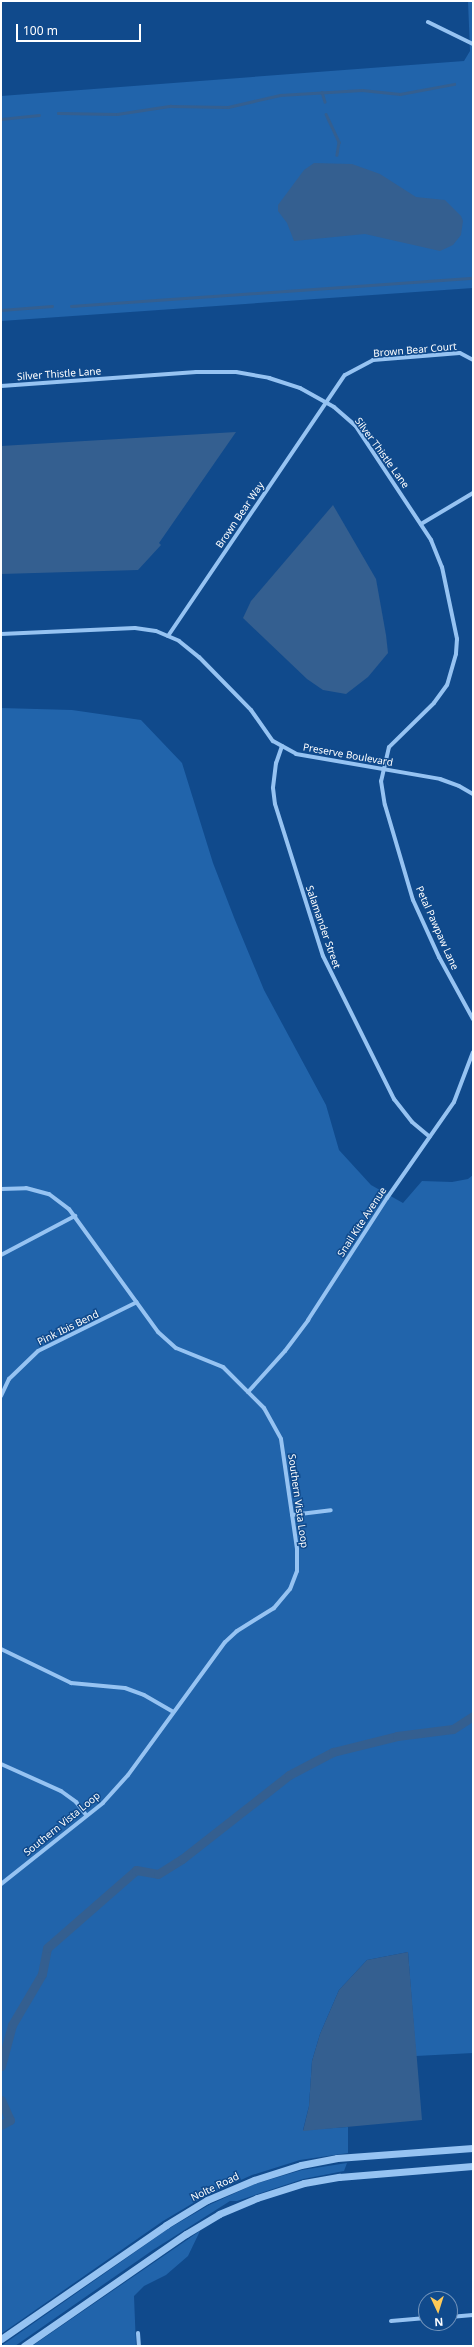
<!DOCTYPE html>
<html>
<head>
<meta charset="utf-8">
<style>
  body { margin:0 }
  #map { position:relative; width:474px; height:2347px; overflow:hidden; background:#104a8c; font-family:"Noto Sans",sans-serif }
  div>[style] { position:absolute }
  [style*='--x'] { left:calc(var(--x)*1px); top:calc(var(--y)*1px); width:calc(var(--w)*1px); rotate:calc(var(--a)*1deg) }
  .green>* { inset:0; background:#2164ab }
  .water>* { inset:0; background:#345f90 }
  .stream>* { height:2.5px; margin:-1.25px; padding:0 1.25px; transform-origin:1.25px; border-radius:1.25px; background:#345f90 }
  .canal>* { height:9px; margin:-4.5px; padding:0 4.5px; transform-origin:4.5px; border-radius:4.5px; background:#345f90 }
  .minor>* { height:4px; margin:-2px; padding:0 2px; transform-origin:2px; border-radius:2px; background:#96c3f2 }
  .tertiary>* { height:7px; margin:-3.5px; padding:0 3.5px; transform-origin:3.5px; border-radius:3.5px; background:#96c3f2 }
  span { translate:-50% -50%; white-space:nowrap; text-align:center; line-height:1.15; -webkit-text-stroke:3px #104a8c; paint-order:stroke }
  .street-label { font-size:10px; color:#fff }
  .frame { position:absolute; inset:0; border:2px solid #fff; pointer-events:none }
  .north { position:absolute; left:418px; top:2291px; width:40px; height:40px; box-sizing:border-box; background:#104a8c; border:1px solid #7092ba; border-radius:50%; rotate:176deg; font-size:11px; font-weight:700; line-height:16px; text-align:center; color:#fff }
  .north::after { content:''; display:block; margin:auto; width:14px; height:18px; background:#ffca57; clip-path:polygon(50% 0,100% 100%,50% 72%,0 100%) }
  .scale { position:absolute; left:16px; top:24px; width:125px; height:18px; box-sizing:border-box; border:2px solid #fff; border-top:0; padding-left:5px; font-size:12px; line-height:14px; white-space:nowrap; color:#fff; -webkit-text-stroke:3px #104a8c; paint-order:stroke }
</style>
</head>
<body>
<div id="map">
  <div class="green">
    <i style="clip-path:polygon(468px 1px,473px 1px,473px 288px,1px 321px,1px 96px,464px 61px,470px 51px)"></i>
    <i style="clip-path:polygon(1px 708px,72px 710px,141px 720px,182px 763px,213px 863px,235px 920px,264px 990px,326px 1105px,339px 1150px,371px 1185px,403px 1203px,422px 1181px,452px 1182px,468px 1179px,473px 1175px,473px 2053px,416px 2056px,408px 1952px,367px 1960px,339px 1990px,320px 2034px,312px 2061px,309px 2106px,303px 2130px,348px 2127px,348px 2153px,300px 2160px,252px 2175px,205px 2196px,163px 2221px,1px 2334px)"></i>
    <i style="clip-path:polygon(347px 2163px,344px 2171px,303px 2179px,237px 2201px,230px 2201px,153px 2250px,15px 2346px,1px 2346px,168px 2229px,209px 2205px,255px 2184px,302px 2170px)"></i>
    <i style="clip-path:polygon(200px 2231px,188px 2256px,166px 2275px,144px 2286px,134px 2296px,136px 2346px,32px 2346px)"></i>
  </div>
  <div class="water">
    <i style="clip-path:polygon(314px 163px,352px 164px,380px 174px,416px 197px,445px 200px,461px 216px,463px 221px,461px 235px,453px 245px,440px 251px,365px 234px,294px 241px,287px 223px,278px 211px,278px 205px,304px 170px)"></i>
    <i style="clip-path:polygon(236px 432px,159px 543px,161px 545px,138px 570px,1px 574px,1px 446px)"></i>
    <i style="clip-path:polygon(333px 505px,376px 579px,386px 635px,388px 653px,368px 677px,346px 694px,323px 690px,307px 679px,243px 618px,251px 601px)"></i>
    <i style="clip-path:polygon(408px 1952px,422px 2120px,303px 2131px,309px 2106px,312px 2061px,320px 2034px,339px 1990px,367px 1960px)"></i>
  </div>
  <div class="stream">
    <i style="--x:322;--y:92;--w:10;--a:73"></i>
    <i style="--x:58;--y:113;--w:59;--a:1"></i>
    <i style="--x:117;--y:114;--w:54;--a:-8.6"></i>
    <i style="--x:170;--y:106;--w:58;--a:1"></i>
    <i style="--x:228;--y:107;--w:53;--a:-13"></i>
    <i style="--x:280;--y:95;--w:82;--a:-3.5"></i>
    <i style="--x:362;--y:90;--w:38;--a:6"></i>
    <i style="--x:400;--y:94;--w:55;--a:-10.5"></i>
    <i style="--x:326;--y:114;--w:31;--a:65"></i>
    <i style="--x:339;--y:142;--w:13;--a:99"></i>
    <i style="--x:1;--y:119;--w:38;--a:-6"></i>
    <i style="--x:71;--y:306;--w:403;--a:-4"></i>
    <i style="--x:1;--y:310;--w:51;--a:-4.5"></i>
  </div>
  <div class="canal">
    <i style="--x:1;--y:2066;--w:42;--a:-75"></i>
    <i style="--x:12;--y:2025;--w:59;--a:-59.5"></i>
    <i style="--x:42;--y:1974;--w:26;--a:-79"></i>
    <i style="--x:47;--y:1948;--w:118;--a:-41.2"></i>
    <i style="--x:136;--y:1870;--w:22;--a:10"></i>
    <i style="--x:158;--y:1874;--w:28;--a:-32"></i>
    <i style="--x:182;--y:1859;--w:136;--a:-38.1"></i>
    <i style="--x:289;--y:1775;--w:50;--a:-27.6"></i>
    <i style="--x:333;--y:1752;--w:66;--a:-14"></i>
    <i style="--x:397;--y:1736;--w:56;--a:-7.1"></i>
    <i style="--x:453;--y:1729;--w:24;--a:-33"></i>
    <i style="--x:1;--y:2100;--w:22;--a:66"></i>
    <i style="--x:10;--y:2120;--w:10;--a:151"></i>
  </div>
  <div class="minor">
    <i style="--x:428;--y:22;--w:50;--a:26.1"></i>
    <i style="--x:1;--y:386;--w:196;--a:-4.1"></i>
    <i style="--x:196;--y:372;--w:40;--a:0"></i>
    <i style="--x:236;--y:372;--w:34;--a:10"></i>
    <i style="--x:269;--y:378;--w:33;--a:18"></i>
    <i style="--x:300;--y:388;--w:39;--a:29"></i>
    <i style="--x:334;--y:407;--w:28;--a:41"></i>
    <i style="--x:355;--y:425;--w:138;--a:56.5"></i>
    <i style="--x:431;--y:540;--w:29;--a:68"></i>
    <i style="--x:442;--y:567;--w:74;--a:78.2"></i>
    <i style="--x:457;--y:639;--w:15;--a:94"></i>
    <i style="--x:456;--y:654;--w:32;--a:106"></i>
    <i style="--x:447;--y:685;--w:22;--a:126"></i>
    <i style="--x:434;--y:703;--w:63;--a:135.6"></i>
    <i style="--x:389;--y:747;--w:35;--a:103"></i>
    <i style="--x:381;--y:781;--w:24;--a:81"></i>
    <i style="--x:385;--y:805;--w:99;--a:73.6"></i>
    <i style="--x:413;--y:900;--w:63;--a:65.5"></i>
    <i style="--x:439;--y:957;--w:71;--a:61.3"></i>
    <i style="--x:421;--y:524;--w:61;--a:-30.8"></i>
    <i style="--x:1;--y:634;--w:134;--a:-2.6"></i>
    <i style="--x:135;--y:628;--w:21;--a:8"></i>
    <i style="--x:156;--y:631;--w:25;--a:23"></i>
    <i style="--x:179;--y:641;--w:26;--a:39"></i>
    <i style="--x:199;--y:657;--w:74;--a:45.5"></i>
    <i style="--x:251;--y:710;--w:38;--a:55"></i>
    <i style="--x:273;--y:741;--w:26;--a:29"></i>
    <i style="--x:296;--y:754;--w:146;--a:9.8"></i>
    <i style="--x:440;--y:779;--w:20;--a:20"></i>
    <i style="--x:459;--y:786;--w:16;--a:30"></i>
    <i style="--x:168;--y:636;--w:315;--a:-55.9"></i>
    <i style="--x:345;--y:375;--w:32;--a:-28"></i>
    <i style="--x:373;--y:360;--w:87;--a:-4.6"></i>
    <i style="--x:460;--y:353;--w:15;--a:28"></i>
    <i style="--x:282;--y:746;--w:18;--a:109"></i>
    <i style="--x:276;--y:763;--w:25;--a:97"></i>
    <i style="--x:273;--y:788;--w:16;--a:83"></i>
    <i style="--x:275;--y:804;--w:159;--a:72.5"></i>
    <i style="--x:323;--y:956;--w:160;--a:63.6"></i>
    <i style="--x:394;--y:1099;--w:29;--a:52"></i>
    <i style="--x:412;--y:1122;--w:23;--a:40"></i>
    <i style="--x:1;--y:1189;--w:25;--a:-2"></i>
    <i style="--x:26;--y:1188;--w:24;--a:15"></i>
    <i style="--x:49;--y:1194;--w:25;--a:37"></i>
    <i style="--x:69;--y:1209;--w:152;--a:54.1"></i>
    <i style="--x:158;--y:1332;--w:24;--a:42"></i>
    <i style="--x:176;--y:1348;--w:51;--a:22"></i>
    <i style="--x:223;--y:1367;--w:58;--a:45"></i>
    <i style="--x:264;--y:1408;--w:35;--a:61"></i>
    <i style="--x:281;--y:1439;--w:111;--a:81.7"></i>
    <i style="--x:297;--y:1549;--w:22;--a:90"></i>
    <i style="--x:297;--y:1571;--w:19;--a:111"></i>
    <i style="--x:290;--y:1589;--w:25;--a:130"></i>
    <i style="--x:274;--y:1608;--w:44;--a:148.1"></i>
    <i style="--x:237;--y:1631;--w:16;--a:137"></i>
    <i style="--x:225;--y:1642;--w:165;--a:126.1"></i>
    <i style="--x:128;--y:1775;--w:38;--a:132"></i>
    <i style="--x:103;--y:1803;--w:130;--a:141.5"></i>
    <i style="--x:1;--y:1255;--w:84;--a:-27.8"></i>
    <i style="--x:248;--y:1392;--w:55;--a:-47.9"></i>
    <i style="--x:285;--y:1351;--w:39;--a:-53"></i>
    <i style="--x:308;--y:1320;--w:145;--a:-57.1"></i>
    <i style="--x:387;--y:1198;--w:117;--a:-55.1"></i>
    <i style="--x:454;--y:1102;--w:53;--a:-69.2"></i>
    <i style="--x:1;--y:1396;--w:19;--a:-65"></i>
    <i style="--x:9;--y:1379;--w:40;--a:-44"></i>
    <i style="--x:38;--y:1351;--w:110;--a:-26.3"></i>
    <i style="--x:292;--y:1515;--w:39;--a:-7"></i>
    <i style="--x:1;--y:1649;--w:78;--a:25.9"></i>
    <i style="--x:71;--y:1683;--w:54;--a:5.3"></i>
    <i style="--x:125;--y:1688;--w:20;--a:20"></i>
    <i style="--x:144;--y:1695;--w:34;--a:30"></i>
    <i style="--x:1;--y:1764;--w:66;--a:24.2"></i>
    <i style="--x:61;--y:1791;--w:19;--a:36"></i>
    <i style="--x:76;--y:1802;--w:16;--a:52"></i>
    <i style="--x:450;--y:2317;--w:23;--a:-5"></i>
    <i style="--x:391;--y:2321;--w:35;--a:-5"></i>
    <i style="--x:138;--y:2333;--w:13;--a:86"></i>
  </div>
  <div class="tertiary">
    <i style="--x:1;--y:2339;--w:201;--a:-34.6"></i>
    <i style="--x:166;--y:2225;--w:48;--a:-31.4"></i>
    <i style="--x:207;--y:2200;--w:51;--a:-23.1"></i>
    <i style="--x:254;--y:2180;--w:49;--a:-17.7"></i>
    <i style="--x:301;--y:2165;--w:37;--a:-11"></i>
    <i style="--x:337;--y:2158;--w:136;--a:-4.2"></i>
    <i style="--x:24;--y:2346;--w:197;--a:-34.7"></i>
    <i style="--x:186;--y:2234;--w:39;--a:-31"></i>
    <i style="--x:219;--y:2214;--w:41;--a:-22.8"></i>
    <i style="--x:257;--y:2198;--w:49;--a:-17.7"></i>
    <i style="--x:304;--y:2183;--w:36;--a:-10"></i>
    <i style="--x:339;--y:2177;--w:134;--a:-4.7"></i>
  </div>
  <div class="street-label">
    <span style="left:415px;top:350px;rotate:-5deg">Brown Bear Court</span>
    <span style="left:59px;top:374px;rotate:-4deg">Silver Thistle Lane</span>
    <span style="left:382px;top:453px;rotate:54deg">Silver Thistle Lane</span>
    <span style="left:240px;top:515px;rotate:-56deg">Brown Bear Way</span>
    <span style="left:348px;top:755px;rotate:10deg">Preserve Boulevard</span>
    <span style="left:323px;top:927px;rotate:71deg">Salamander Street</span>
    <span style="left:437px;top:928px;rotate:66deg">Petal Pawpaw Lane</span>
    <span style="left:362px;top:1222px;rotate:-57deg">Snail Kite Avenue</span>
    <span style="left:68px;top:1328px;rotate:-26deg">Pink Ibis Bend</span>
    <span style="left:298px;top:1501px;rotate:82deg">Southern Vista Loop</span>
    <span style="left:62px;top:1824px;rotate:-39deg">Southern Vista Loop</span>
    <span style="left:215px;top:2187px;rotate:-26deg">Nolte Road</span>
  </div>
  <div class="frame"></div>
  <div class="north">N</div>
  <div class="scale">100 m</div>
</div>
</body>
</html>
